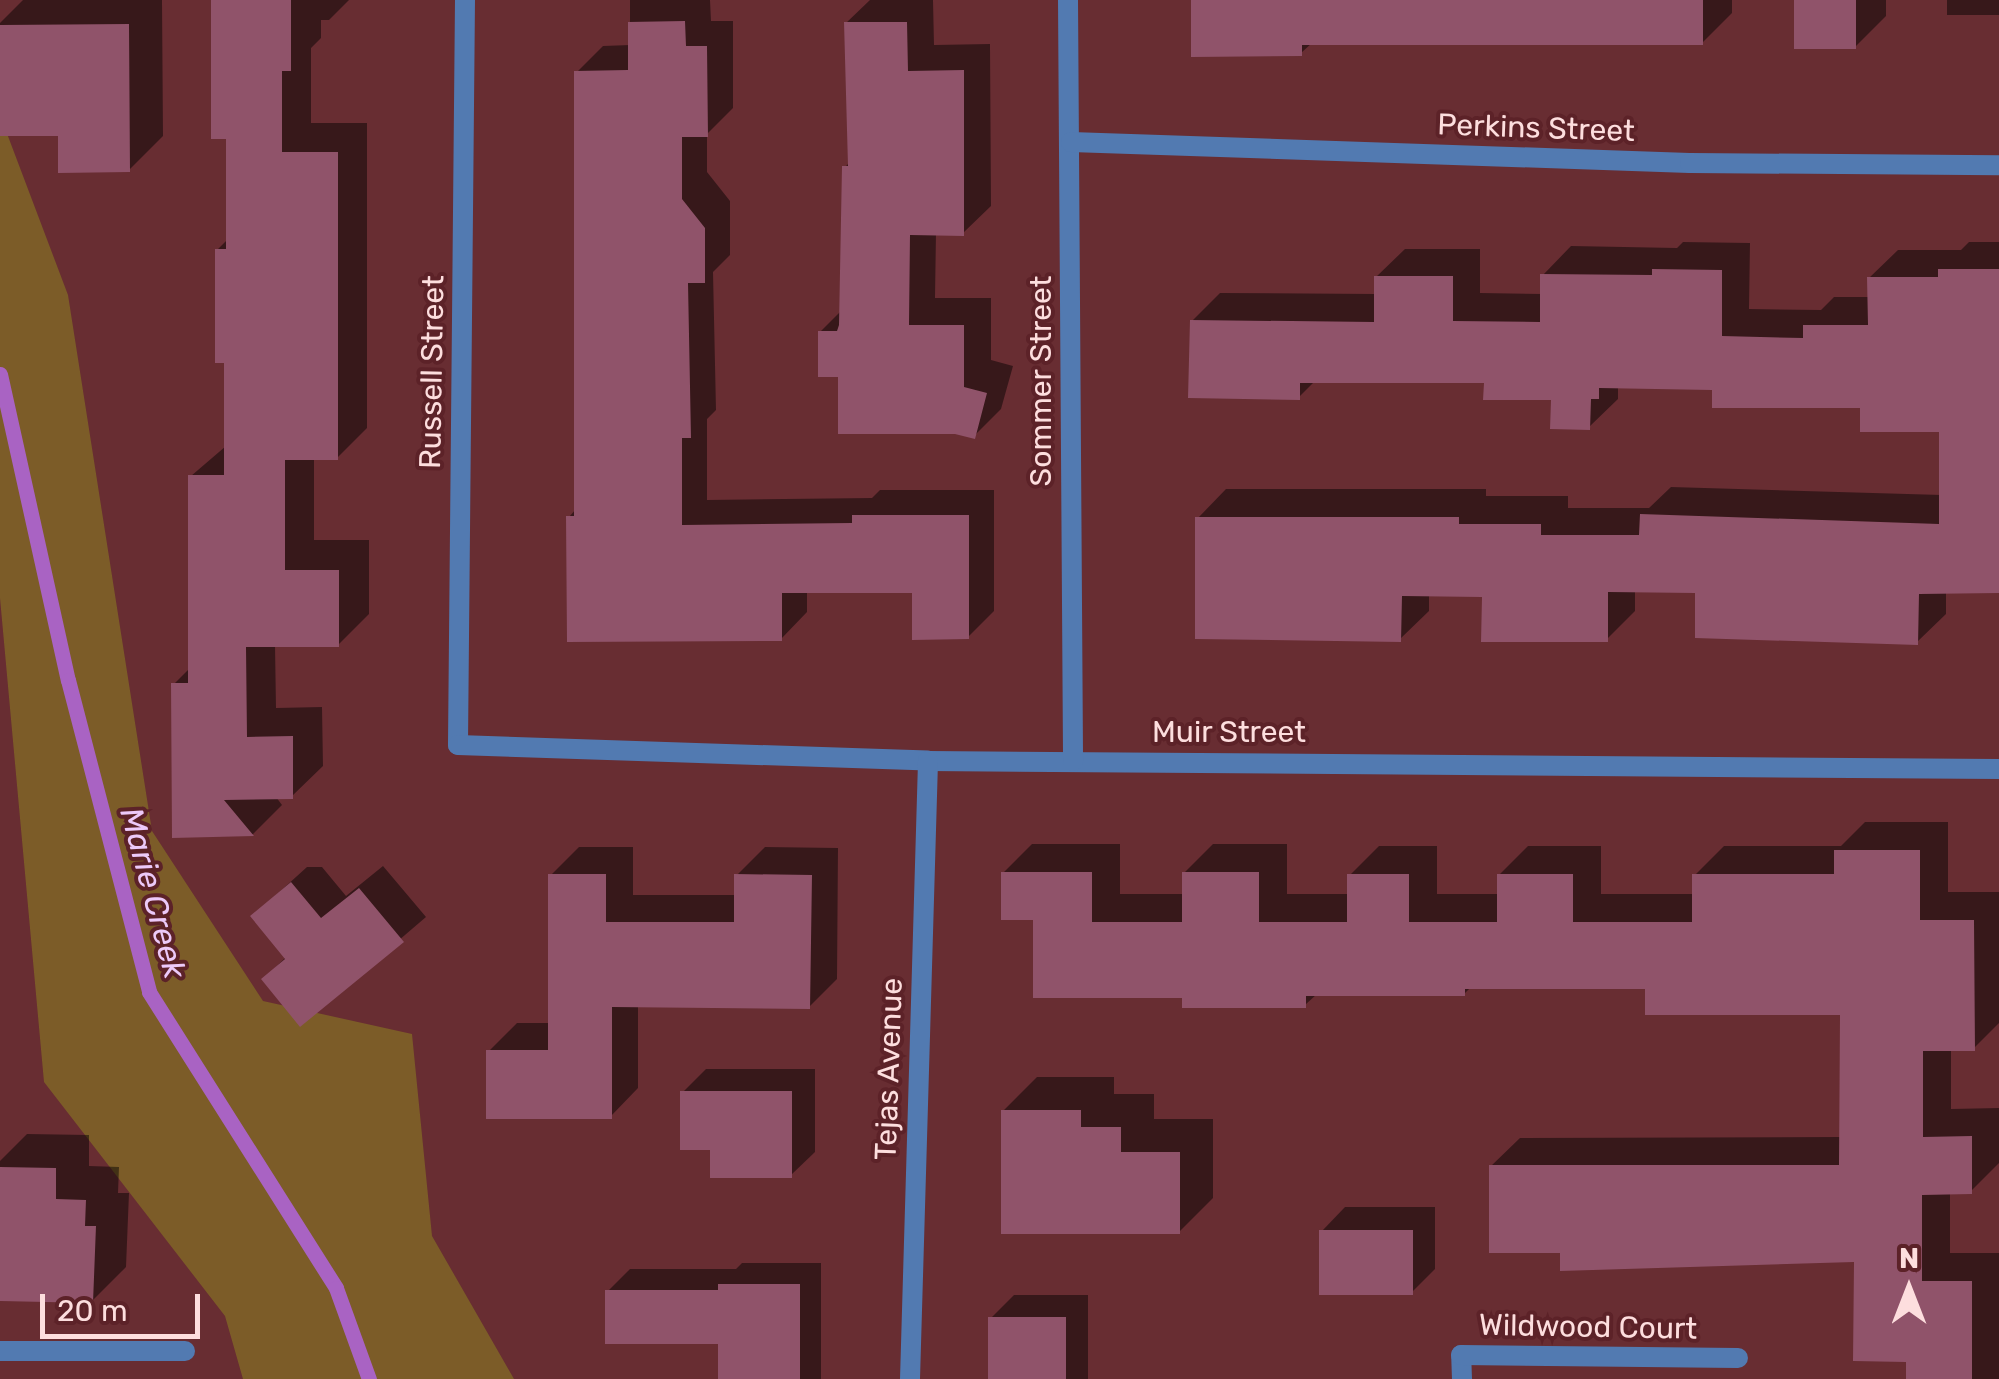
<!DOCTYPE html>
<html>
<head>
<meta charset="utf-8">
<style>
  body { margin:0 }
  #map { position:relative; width:1999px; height:1379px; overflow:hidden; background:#682d32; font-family:Rubik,sans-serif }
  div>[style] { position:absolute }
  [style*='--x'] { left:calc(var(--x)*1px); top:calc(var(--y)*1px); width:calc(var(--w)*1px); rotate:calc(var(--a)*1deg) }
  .green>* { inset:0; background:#7c5c28 }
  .shadow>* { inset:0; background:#0007; transform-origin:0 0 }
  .stream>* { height:15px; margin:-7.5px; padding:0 7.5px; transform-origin:7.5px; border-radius:7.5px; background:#a963c3 }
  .building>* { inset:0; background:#90536a; transform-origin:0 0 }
  .minor>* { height:20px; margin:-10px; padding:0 10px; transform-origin:10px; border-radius:10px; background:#527ab1 }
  span { translate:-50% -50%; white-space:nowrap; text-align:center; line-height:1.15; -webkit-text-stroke:8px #5c2228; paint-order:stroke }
  .street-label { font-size:30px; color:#fddede }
  .water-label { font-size:32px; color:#ecc9f9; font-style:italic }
  .north { position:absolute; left:1859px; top:1239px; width:100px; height:100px; -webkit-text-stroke:8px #5c2228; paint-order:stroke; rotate:0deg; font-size:28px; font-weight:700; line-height:40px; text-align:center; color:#fddede }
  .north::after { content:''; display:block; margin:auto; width:35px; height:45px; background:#fddede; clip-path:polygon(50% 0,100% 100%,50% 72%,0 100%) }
  .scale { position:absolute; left:40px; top:1294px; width:160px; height:45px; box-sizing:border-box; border:5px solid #fddede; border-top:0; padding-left:12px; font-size:30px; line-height:35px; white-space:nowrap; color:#fddede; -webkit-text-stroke:8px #5c2228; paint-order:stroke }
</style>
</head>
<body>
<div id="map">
  <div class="green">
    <i style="clip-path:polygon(0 115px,68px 295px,152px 831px,263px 1001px,412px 1034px,432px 1236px,514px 1379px,243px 1379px,225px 1316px,44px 1082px,0 598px)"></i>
  </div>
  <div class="shadow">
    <i style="clip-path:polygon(23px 0,162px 0,163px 136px,129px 170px,60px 134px,0 134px,0 23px)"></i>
    <i style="clip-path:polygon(213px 0,349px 0,329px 20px,321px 20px,321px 38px,311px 48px,311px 123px,367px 123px,367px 428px,337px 458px,314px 458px,314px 540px,369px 540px,369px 614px,338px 645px,275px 645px,276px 708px,322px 707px,323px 766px,292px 796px,276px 797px,282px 805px,253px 834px,175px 835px,174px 684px,191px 667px,191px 476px,226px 446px,226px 361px,217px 250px,228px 239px,228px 136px)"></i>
    <i style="clip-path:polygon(630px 0,710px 0,711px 21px,733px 21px,733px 108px,707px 134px,707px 172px,730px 201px,730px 255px,713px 272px,716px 410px,707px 419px,707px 500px,872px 498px,880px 490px,994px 490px,994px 611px,968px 637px,914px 591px,807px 591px,807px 612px,781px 639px,569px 517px,576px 509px,577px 72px,603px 46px,630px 45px)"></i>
    <i style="clip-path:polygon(870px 0,933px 0,934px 45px,990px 44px,991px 206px,963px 233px,936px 233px,935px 298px,991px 298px,991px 360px,1013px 366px,1001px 409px,974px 436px,841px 374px,820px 332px,841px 311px,845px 167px,850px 162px,846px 23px)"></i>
    <i style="clip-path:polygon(1194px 0,1732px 0,1732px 13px,1702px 43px,1312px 43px,1301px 53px)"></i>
    <i style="clip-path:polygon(1797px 0,1886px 0,1886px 16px,1856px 46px)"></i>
    <i style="left:1947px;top:0;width:52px;height:15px"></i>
    <i style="clip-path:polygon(1683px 242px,1750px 243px,1749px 309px,1821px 310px,1834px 297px,1870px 297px,1869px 278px,1898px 250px,1961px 250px,1969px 242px,1999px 242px,1999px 590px,1946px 591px,1946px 614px,1917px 642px,1698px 591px,1635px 590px,1635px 611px,1607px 639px,1484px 595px,1429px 594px,1429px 611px,1400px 639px,1198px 518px,1226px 489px,1486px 489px,1486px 496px,1568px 496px,1568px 508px,1649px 508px,1671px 487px,1942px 495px,1942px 430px,1862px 405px,1714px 387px,1618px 386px,1618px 399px,1589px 427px,1553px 398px,1486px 380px,1316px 380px,1299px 397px,1192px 321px,1220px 293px,1376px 294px,1376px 277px,1405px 249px,1480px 249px,1480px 293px,1543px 294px,1543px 275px,1571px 246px,1677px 248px)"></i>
    <i style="clip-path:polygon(1865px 822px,1948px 822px,1948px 892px,1999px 892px,1999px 1023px,1974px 1048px,1951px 1048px,1951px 1109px,1999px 1108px,1999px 1163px,1971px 1191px,1950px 1192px,1950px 1253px,1999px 1253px,1999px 1379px,1908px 1379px,1908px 1360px,1856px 1259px,1562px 1250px,1491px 1166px,1520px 1138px,1842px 1137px,1842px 1012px,1648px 987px,1471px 987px,1464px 994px,1317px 994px,1305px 1005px,1035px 918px,1003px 873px,1032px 844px,1120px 844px,1120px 894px,1184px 894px,1184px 873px,1213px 844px,1287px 844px,1287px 894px,1350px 894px,1350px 875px,1379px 846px,1437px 846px,1437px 894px,1499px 894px,1499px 875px,1528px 846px,1601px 846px,1601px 894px,1695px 894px,1695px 875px,1724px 846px,1841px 846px)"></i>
    <i style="clip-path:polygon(579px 847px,633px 847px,633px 895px,737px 895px,737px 875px,765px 847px,838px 848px,837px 979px,809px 1007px,638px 1004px,638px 1088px,611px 1116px,489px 1051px,517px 1023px,551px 1023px,551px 875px)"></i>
    <i style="clip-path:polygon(383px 866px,426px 917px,301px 1024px,264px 979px,286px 957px,253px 916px,307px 867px,322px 867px,346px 896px)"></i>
    <i style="clip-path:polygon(706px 1069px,815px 1069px,815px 1152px,791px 1175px,683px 1092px)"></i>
    <i style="clip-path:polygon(1037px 1077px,1114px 1077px,1114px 1094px,1154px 1094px,1154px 1119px,1213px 1119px,1213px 1198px,1179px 1232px,1003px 1111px)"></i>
    <i style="clip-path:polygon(27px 1134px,89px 1135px,89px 1166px,119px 1167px,118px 1193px,129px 1193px,126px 1267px,92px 1301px,0 1298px,0 1161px)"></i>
    <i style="clip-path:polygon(1345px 1207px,1435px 1207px,1435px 1269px,1412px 1292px,1322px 1231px)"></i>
    <i style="clip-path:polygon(742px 1263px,821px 1263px,821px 1379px,720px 1379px,720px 1342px,608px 1291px,630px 1269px,736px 1269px)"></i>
    <i style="clip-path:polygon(1014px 1295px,1088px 1295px,1088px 1379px,991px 1379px,991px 1318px)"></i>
  </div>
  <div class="stream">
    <i style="--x:0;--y:374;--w:313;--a:77.5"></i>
    <i style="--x:68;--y:680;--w:322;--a:75.4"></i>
    <i style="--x:149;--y:992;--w:350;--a:57.7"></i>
    <i style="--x:336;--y:1288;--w:97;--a:70.1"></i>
  </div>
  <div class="building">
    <i style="clip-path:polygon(211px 0,291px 0,291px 71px,282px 71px,282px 152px,338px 152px,338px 460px,285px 460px,285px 570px,339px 570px,339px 647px,246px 647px,247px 737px,293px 736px,293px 799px,224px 800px,254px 836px,172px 838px,171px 683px,188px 683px,188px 475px,224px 475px,224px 363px,215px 363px,215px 249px,226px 249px,226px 139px,211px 139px)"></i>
    <i style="clip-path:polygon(1191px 0,1703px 0,1703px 45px,1302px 45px,1302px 56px,1191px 57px)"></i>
    <i style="left:1794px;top:0;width:62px;height:49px"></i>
    <i style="clip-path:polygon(685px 21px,686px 46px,707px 46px,708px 137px,682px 137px,682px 199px,705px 228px,705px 283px,688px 283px,691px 438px,682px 438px,682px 525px,852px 523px,852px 515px,969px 515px,969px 639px,912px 640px,912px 593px,782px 593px,782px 641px,567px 642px,566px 516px,574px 516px,574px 71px,628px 70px,628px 22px)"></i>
    <i style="clip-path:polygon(844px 22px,907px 22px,908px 71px,964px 70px,964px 236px,910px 235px,909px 325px,964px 325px,964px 387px,987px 393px,975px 439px,955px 434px,838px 434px,838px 377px,818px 377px,818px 331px,837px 331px,839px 325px,842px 166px,848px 166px)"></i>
    <i style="clip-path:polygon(129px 24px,130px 172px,58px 173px,58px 136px,0 136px,0 25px)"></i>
    <i style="clip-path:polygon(1652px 269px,1722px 270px,1722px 336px,1803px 338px,1803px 325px,1868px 325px,1867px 277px,1938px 277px,1938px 269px,1999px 269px,1999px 593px,1919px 594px,1918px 645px,1695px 638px,1695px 593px,1608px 592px,1608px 642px,1481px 642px,1482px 597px,1402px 596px,1401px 642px,1195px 639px,1195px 517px,1459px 517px,1459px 524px,1541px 524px,1541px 535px,1639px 535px,1640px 514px,1939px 524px,1939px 432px,1860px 432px,1860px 408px,1712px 408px,1712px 390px,1599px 388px,1599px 399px,1591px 399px,1590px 430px,1550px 429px,1551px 400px,1483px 400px,1484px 383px,1300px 383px,1300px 400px,1188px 398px,1190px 320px,1374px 322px,1374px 276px,1453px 276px,1453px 321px,1540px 322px,1540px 274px,1652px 275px)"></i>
    <i style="clip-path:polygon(1834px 850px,1920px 850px,1920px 920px,1974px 920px,1975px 1051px,1923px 1051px,1923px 1137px,1972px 1136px,1972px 1194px,1922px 1195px,1922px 1281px,1972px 1281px,1972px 1379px,1906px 1379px,1906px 1362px,1853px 1361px,1854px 1262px,1560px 1271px,1560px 1253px,1489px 1253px,1489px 1165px,1839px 1165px,1840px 1015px,1645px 1015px,1645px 989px,1465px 989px,1465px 996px,1306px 996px,1306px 1008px,1182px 1008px,1182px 998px,1033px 998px,1033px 920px,1001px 920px,1001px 872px,1092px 872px,1092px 922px,1182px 922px,1182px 872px,1259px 872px,1259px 922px,1347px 922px,1347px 874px,1409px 874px,1409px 922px,1497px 922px,1497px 874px,1573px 874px,1573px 922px,1692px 922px,1692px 874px,1834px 874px)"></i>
    <i style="clip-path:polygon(548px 874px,606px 874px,606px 922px,734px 922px,734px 874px,812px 875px,810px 1009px,612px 1007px,612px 1119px,486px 1119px,486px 1050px,548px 1050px)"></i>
    <i style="clip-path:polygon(291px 882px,321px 918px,359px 888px,404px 942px,300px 1027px,261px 979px,285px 959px,250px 916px)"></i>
    <i style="clip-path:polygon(680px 1091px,792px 1091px,792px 1178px,710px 1178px,710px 1150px,680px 1150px)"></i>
    <i style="clip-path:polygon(1001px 1110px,1081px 1110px,1081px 1127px,1121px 1127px,1121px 1152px,1180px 1152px,1180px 1234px,1001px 1234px)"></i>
    <i style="clip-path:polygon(0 1167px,56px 1168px,56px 1199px,86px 1200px,85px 1226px,96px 1226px,93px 1303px,0 1301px)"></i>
    <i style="left:1319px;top:1230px;width:94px;height:65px"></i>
    <i style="clip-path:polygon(718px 1284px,800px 1284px,800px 1379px,718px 1379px,718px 1344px,605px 1344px,605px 1290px,718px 1290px)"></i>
    <i style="left:988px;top:1317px;width:78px;height:62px"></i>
  </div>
  <div class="minor">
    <i style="--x:465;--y:0;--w:745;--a:90.54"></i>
    <i style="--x:458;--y:745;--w:470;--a:1.9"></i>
    <i style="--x:928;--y:761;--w:1071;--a:0.43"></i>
    <i style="--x:1068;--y:0;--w:761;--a:89.62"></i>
    <i style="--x:1071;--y:142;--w:619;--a:1.94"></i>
    <i style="--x:1690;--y:163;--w:309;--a:0.4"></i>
    <i style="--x:0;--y:1351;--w:185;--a:0"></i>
    <i style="--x:910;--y:1379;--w:618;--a:-88.33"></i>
    <i style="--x:1462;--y:1379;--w:24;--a:-92"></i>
    <i style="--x:1461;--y:1355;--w:277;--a:0.6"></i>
  </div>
  <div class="street-label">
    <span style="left:1536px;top:128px;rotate:2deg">Perkins Street</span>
    <span style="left:432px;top:372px;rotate:-89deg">Russell Street</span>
    <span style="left:1041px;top:381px;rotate:-90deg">Sommer Street</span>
    <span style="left:1229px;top:732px">Muir Street</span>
    <span style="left:889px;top:1069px;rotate:-88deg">Tejas Avenue</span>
    <span style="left:1588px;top:1327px;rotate:1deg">Wildwood Court</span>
  </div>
  <div class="water-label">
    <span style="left:153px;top:893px;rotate:75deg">Marie Creek</span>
  </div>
  <div class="north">N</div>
  <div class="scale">20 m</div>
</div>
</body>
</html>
